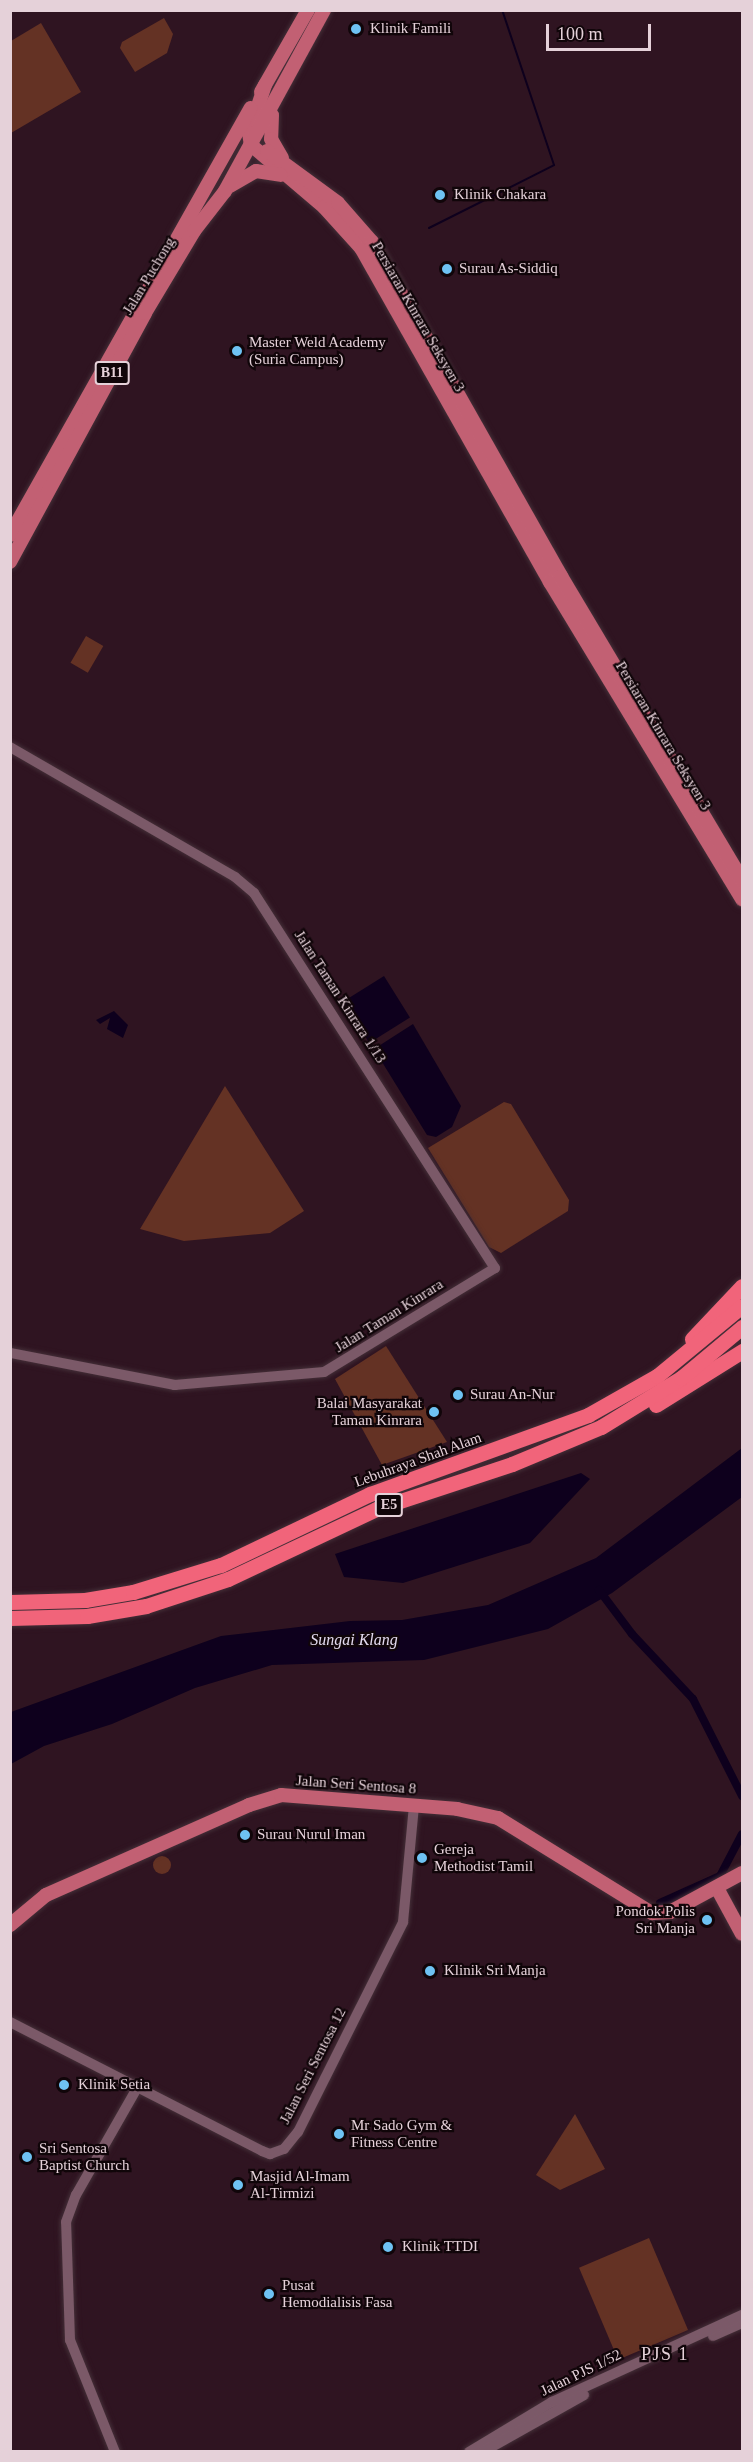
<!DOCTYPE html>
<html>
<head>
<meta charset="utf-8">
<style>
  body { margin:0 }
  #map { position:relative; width:753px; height:2462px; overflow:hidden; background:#2f1421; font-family:Georgia,serif }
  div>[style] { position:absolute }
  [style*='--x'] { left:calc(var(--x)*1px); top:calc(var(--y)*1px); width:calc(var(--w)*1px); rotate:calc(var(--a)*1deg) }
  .green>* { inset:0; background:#643224; transform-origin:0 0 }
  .round { border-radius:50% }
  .water>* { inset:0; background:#0e001d; transform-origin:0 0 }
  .stream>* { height:2px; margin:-1px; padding:0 1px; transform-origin:1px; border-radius:1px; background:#0e001d }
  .canal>* { height:8px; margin:-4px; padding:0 4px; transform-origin:4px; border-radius:4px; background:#0e001d }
  .roads { filter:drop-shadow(0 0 2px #442f38) drop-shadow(0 0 2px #442f38) }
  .minor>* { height:10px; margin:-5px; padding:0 5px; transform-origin:5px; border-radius:5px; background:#7b5968 }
  .major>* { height:14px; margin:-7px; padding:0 7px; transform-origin:7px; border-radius:7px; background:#c26073 }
  .highway>* { height:15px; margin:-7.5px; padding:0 7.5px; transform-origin:7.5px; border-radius:7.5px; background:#f1647a }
  .dots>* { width:16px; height:16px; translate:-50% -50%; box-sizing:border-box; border:3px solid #100509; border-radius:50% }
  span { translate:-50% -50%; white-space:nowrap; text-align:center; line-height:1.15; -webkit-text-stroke:4.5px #100509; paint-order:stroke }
  .shield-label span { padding:2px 4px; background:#100509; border:2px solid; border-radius:4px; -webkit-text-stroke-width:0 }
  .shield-label { font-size:14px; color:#e5d1d9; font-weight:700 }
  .poi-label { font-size:15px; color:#e5d1d9 }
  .left { translate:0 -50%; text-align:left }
  .right { translate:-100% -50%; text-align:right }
  .street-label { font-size:15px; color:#e5d1d9 }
  .water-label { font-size:16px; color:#e3daef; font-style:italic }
  .quarter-label { font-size:18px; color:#e5d1d9; letter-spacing:1.5px }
  .frame { position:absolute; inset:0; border:12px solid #e5d1d9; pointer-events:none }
  .scale { position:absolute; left:546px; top:24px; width:105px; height:27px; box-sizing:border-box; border:3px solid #e5d1d9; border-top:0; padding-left:8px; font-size:18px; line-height:21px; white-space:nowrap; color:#e5d1d9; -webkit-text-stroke:4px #100509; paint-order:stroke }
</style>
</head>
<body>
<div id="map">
  <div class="green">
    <i style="clip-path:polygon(164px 18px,173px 34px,167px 53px,135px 72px,120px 48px,122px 42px)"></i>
    <i style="clip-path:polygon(41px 23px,81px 92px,11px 133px,11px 41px)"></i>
    <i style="left:86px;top:636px;width:20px;height:31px;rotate:30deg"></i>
    <i style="clip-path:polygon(225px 1086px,304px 1211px,270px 1233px,184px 1241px,140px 1229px)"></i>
    <i style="clip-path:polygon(504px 1102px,511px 1104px,569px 1200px,568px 1211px,501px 1253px,489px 1247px,428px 1148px)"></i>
    <i style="clip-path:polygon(386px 1346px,447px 1442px,382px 1465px,335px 1379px)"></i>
    <i class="round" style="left:153px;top:1856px;width:18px;height:18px"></i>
    <i style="clip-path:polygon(575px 2114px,605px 2169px,560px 2190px,536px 2175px)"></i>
    <i style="left:649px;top:2238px;width:100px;height:76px;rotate:67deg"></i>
  </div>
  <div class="water">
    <i style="left:384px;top:976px;width:49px;height:48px;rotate:58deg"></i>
    <i style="clip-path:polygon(114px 1011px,128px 1025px,123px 1038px,107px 1029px,110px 1018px,100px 1024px,96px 1020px)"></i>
    <i style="clip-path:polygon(413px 1024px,461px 1106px,452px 1127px,436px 1137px,427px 1135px,374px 1049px)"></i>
    <i style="clip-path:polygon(742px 1448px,742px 1497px,612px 1593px,548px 1629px,424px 1660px,272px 1665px,195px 1688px,112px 1724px,44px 1746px,11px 1764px,11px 1712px,221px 1636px,350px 1621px,402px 1620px,488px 1605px,596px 1558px)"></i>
    <i style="clip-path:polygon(581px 1473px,590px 1479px,530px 1543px,403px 1583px,344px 1577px,335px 1554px)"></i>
  </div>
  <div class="stream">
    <i style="--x:429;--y:228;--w:140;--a:-26.7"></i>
    <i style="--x:554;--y:165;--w:163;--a:-108.5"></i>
  </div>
  <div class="canal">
    <i style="--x:599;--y:1590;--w:55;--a:53.1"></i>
    <i style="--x:632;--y:1634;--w:89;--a:46.8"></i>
    <i style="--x:693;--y:1699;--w:109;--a:63.2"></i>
    <i style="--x:660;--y:1903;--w:66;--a:-24.2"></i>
    <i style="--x:720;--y:1876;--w:47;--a:-62.4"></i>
  </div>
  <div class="roads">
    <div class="minor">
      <i style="--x:10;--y:747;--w:260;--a:30"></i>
      <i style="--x:235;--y:877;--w:25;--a:40"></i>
      <i style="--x:254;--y:893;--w:446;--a:57.3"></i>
      <i style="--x:495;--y:1268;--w:200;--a:148.7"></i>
      <i style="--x:324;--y:1372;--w:150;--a:175"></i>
      <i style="--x:175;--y:1385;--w:168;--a:-169"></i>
      <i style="--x:10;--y:2022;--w:283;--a:27.1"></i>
      <i style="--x:262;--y:2151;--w:9;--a:21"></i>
      <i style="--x:270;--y:2154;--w:15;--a:-20"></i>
      <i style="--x:284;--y:2149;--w:22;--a:-51"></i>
      <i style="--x:298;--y:2132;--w:235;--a:-63.4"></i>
      <i style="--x:403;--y:1922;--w:117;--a:-84.6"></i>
      <i style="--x:713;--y:2336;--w:32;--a:-24"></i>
      <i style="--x:115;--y:2452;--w:121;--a:-111.9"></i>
      <i style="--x:70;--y:2340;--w:118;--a:-91.9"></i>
      <i style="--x:66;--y:2222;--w:29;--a:-70"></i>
      <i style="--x:76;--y:2195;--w:123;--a:-60.3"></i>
      <i style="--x:469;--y:2452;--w:97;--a:-31.1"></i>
      <i style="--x:552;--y:2402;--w:209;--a:-24.6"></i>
      <i style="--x:483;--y:2452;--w:116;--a:-29.4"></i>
    </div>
    <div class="major">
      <i style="--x:265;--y:85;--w:51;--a:108.4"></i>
      <i style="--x:249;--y:133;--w:12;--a:81"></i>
      <i style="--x:251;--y:145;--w:96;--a:40.3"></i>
      <i style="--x:324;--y:207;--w:55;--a:47.9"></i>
      <i style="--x:361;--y:248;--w:384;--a:60.5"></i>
      <i style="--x:550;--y:582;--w:371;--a:58.8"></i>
      <i style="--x:261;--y:92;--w:95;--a:-60.2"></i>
      <i style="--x:272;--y:115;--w:24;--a:92"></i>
      <i style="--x:271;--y:139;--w:22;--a:60"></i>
      <i style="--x:267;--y:151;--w:88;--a:36.2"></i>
      <i style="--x:338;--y:203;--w:52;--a:48.9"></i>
      <i style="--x:372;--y:242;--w:384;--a:60.5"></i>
      <i style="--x:561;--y:576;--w:354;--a:59.2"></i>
      <i style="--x:230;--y:186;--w:30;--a:-30"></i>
      <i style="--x:256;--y:171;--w:25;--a:9"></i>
      <i style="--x:10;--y:535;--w:490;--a:-60.6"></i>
      <i style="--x:10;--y:562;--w:283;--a:-61.5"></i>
      <i style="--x:145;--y:313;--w:96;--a:-59.1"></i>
      <i style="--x:194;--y:231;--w:51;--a:-52.2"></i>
      <i style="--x:225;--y:191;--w:206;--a:-61.3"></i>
      <i style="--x:717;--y:1888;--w:52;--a:61.5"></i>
      <i style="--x:10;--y:1925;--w:47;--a:-39.8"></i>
      <i style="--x:46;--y:1895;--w:222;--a:-23.9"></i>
      <i style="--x:249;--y:1805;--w:34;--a:-17"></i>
      <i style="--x:281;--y:1795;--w:177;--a:4.5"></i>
      <i style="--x:457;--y:1809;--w:42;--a:12.4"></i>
      <i style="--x:498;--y:1818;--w:181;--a:31.7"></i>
      <i style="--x:652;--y:1913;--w:18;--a:-3"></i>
      <i style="--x:670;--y:1912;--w:82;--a:-28.4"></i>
    </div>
    <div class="highway">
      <i style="--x:692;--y:1339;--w:73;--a:-46.7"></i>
      <i style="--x:656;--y:1405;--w:102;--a:-32.1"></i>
      <i style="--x:10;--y:1602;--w:75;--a:-1.5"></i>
      <i style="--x:85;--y:1600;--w:49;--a:-9.5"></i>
      <i style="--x:133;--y:1592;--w:92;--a:-17.1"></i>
      <i style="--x:221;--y:1565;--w:165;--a:-25.5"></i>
      <i style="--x:370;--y:1494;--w:232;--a:-19.9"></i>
      <i style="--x:588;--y:1415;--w:79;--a:-29.5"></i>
      <i style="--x:657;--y:1376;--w:110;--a:-39.5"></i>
      <i style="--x:10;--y:1618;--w:77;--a:-1.5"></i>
      <i style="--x:87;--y:1616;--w:60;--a:-9.6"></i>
      <i style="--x:146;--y:1606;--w:86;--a:-18.2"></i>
      <i style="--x:228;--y:1579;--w:164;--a:-25.3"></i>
      <i style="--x:376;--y:1509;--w:143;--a:-18.3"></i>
      <i style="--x:512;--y:1464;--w:96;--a:-22.6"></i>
      <i style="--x:601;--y:1427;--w:94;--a:-31.5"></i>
      <i style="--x:681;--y:1378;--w:80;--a:-39.9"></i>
    </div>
  </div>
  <div class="dots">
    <i style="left:356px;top:29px;background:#6ec2f3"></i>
    <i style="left:440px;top:195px;background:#6ec2f3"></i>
    <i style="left:447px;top:269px;background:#6ec2f3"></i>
    <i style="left:237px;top:351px;background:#6ec2f3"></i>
    <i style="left:458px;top:1395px;background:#6ec2f3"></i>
    <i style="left:434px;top:1412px;background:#6ec2f3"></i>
    <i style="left:245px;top:1835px;background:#6ec2f3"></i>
    <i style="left:422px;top:1858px;background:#6ec2f3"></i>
    <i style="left:707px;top:1920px;background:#6ec2f3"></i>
    <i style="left:430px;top:1971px;background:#6ec2f3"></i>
    <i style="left:64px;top:2085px;background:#6ec2f3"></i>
    <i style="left:339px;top:2134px;background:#6ec2f3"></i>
    <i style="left:27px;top:2157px;background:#6ec2f3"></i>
    <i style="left:238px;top:2185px;background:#6ec2f3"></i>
    <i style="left:388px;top:2247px;background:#6ec2f3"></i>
    <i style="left:269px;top:2294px;background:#6ec2f3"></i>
  </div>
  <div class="shield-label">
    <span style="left:112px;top:373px">B11</span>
    <span style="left:389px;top:1505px">E5</span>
  </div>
  <div class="poi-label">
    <span class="left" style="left:370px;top:29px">Klinik Famili</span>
    <span class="left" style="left:454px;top:195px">Klinik Chakara</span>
    <span class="left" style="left:459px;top:269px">Surau As-Siddiq</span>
    <span class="left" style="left:249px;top:351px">Master Weld Academy<br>(Suria Campus)</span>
    <span class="left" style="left:470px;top:1395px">Surau An-Nur</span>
    <span class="right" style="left:422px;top:1412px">Balai Masyarakat<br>Taman Kinrara</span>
    <span class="left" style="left:257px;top:1835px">Surau Nurul Iman</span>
    <span class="left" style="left:434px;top:1858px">Gereja<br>Methodist Tamil</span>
    <span class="right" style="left:695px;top:1920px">Pondok Polis<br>Sri Manja</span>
    <span class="left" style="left:444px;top:1971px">Klinik Sri Manja</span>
    <span class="left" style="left:78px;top:2085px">Klinik Setia</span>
    <span class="left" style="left:351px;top:2134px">Mr Sado Gym &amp;<br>Fitness Centre</span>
    <span class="left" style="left:39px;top:2157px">Sri Sentosa<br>Baptist Church</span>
    <span class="left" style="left:250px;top:2185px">Masjid Al-Imam<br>Al-Tirmizi</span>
    <span class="left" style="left:402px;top:2247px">Klinik TTDI</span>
    <span class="left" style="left:282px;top:2294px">Pusat<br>Hemodialisis Fasa</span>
  </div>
  <div class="street-label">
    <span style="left:149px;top:276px;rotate:-59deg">Jalan Puchong</span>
    <span style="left:418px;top:317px;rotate:60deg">Persiaran Kinrara Seksyen 3</span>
    <span style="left:663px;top:736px;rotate:59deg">Persiaran Kinrara Seksyen 3</span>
    <span style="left:340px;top:997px;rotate:57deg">Jalan Taman Kinrara 1/13</span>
    <span style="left:389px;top:1316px;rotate:-32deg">Jalan Taman Kinrara</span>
    <span style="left:418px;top:1460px;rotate:-20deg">Lebuhraya Shah Alam</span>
    <span style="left:356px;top:1785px;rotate:4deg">Jalan Seri Sentosa 8</span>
    <span style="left:313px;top:2066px;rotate:-63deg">Jalan Seri Sentosa 12</span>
    <span style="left:581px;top:2373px;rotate:-26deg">Jalan PJS 1/52</span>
  </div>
  <div class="water-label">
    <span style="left:354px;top:1640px">Sungai Klang</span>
  </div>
  <div class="quarter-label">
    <span style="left:665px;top:2354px">PJS 1</span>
  </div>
  <div class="frame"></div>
  <div class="scale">100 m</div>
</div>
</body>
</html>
